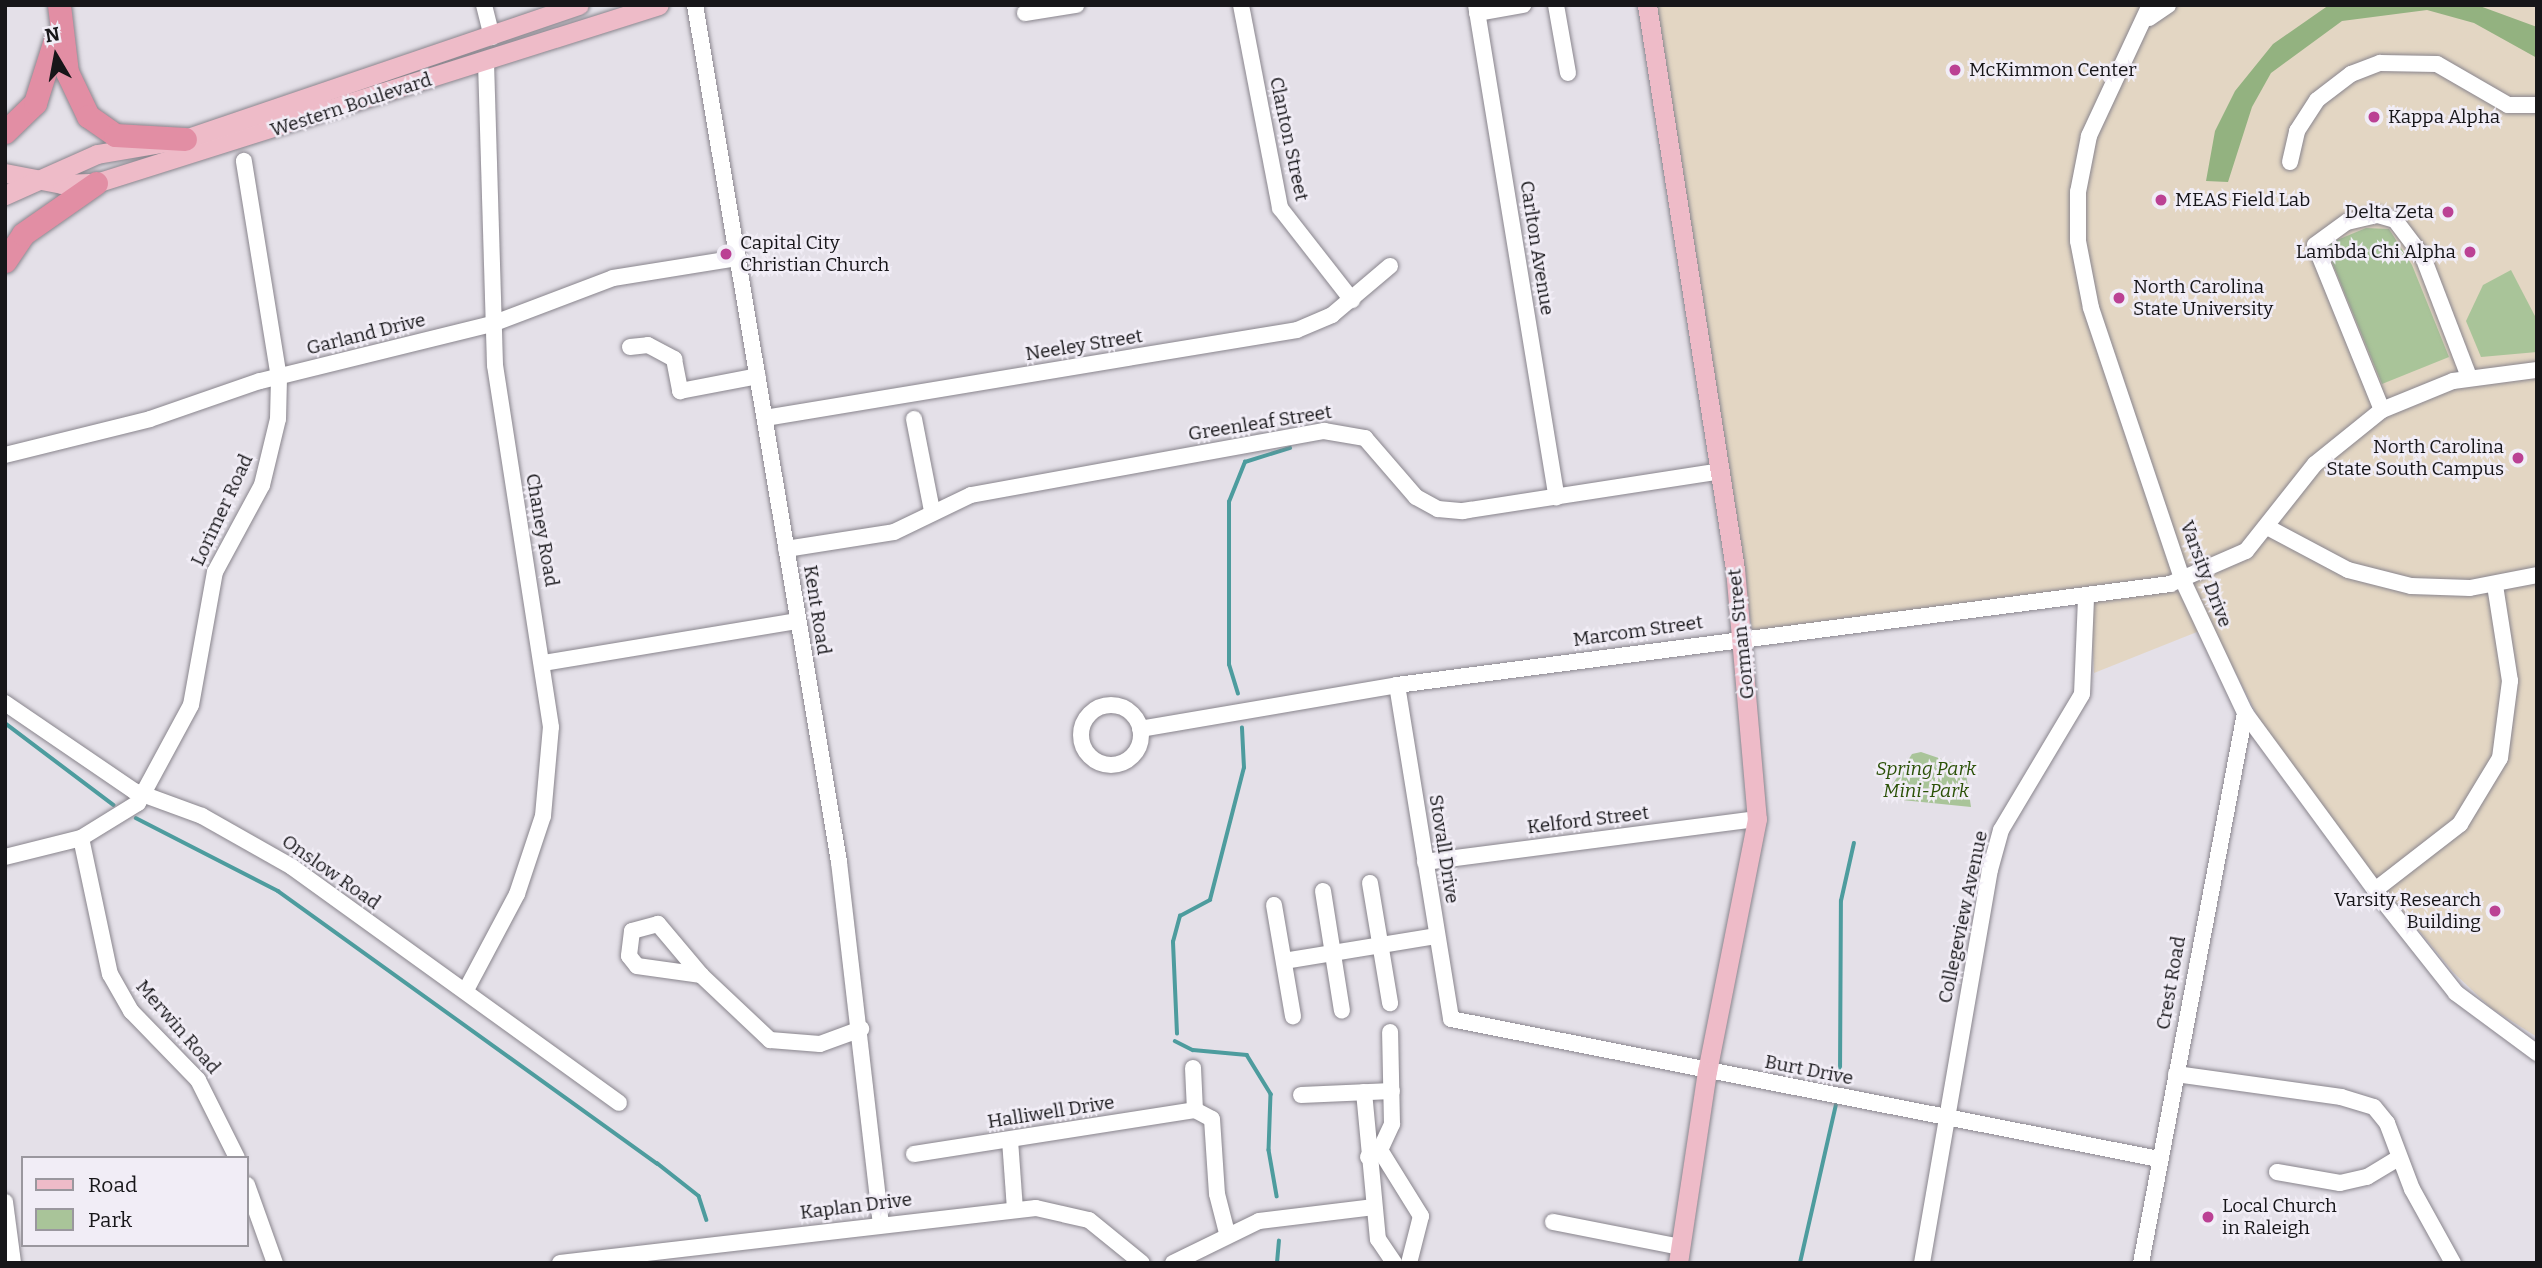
<!DOCTYPE html>
<html>
<head>
<meta charset="utf-8">
<style>
  body { margin:0 }
  #map { position:relative; width:2542px; height:1268px; overflow:hidden; background:#e4e0e8; font-family:Bitter,serif }
  div>[style] { position:absolute }
  [style*='--x'] { left:calc(var(--x)*1px); top:calc(var(--y)*1px); width:calc(var(--w)*1px); rotate:calc(var(--a)*1deg) }
  .education>* { inset:0; background:#e3d6c3 }
  .green>* { inset:0; background:#a9c499 }
  .forest>* { inset:0; background:#93b280 }
  .stream>* { height:3.5px; margin:-1.75px; padding:0 1.75px; transform-origin:1.75px; border-radius:1.75px; background:#4d9c9e }
  .roads { filter:drop-shadow(0 0 2px #89858d) drop-shadow(0 0 2px #89858d) }
  .minor>* { height:16px; margin:-8px; padding:0 8px; transform-origin:8px; border-radius:8px; background:#fff }
  .minor>.ring { margin:-8px; padding:0; box-sizing:content-box; background:none; border:16px solid #fff; border-radius:50% }
  .major>* { height:19px; margin:-9.5px; padding:0 9.5px; transform-origin:9.5px; border-radius:9.5px; background:#eebbc8 }
  .highway>* { height:23px; margin:-11.5px; padding:0 11.5px; transform-origin:11.5px; border-radius:11.5px; background:#e28ea4 }
  .dots>* { width:19px; height:19px; translate:-50% -50%; box-sizing:border-box; border:4px solid #f1edf6; border-radius:50% }
  span { translate:-50% -50%; white-space:nowrap; text-align:center; line-height:1.15; -webkit-text-stroke:5px #f1edf6; paint-order:stroke }
  .poi-label { font-size:19px; color:#171619 }
  .left { translate:0 -50%; text-align:left }
  .right { translate:-100% -50%; text-align:right }
  .street-label { font-size:19px; color:#171619 }
  .park-label { font-size:19px; color:#2b5107; font-style:italic }
  .frame { position:absolute; inset:0; border:7px solid #171619; pointer-events:none }
  .legend { position:absolute; left:21px; top:1156px; width:228px; height:91px; box-sizing:border-box; background:#f1edf6; border:2px solid #9a979e; margin:0; padding:9px 12px; list-style:none; font-size:21px; color:#171619 }
  .legend li { display:flex; align-items:center; gap:14px; height:35px }
  .legend b { width:35px; border:2px solid #9a979e }
  .north { position:absolute; left:21px; top:21px; width:70px; height:70px; -webkit-text-stroke:5px #f1edf6; paint-order:stroke; rotate:350deg; font-size:19px; font-weight:700; line-height:28px; text-align:center; color:#171619 }
  .north::after { content:''; display:block; margin:auto; width:24px; height:32px; background:#171619; clip-path:polygon(50% 0,100% 100%,50% 72%,0 100%) }
</style>
</head>
<body>
<div id="map">
  <div class="education">
    <i style="clip-path:polygon(1657px 5px,2537px 5px,2537px 1037px,2491px 1008px,2453px 972px,2340px 834px,2259px 719px,2212px 626px,2094px 673px,2090px 591px,1753px 635px)"></i>
  </div>
  <div class="green">
    <i style="clip-path:polygon(2366px 228px,2389px 229px,2412px 265px,2449px 357px,2382px 384px,2325px 245px)"></i>
    <i style="clip-path:polygon(2511px 270px,2536px 318px,2537px 352px,2481px 357px,2466px 321px,2483px 285px)"></i>
    <i style="clip-path:polygon(1921px 752px,1965px 767px,1971px 807px,1892px 799px,1889px 790px,1912px 754px)"></i>
  </div>
  <div class="forest">
    <i style="clip-path:polygon(2329px 5px,2477px 5px,2537px 27px,2537px 58px,2474px 23px,2427px 10px,2342px 21px,2271px 73px,2252px 107px,2228px 182px,2206px 181px,2215px 131px,2235px 91px,2273px 44px)"></i>
  </div>
  <div class="stream">
    <i style="--x:1238;--y:694;--w:30;--a:-107"></i>
    <i style="--x:1229;--y:665;--w:163;--a:-90"></i>
    <i style="--x:1229;--y:502;--w:43;--a:-68.2"></i>
    <i style="--x:1245;--y:462;--w:47;--a:-17.3"></i>
    <i style="--x:5;--y:723;--w:136;--a:37"></i>
    <i style="--x:136;--y:818;--w:160;--a:27.2"></i>
    <i style="--x:278;--y:891;--w:467;--a:35.7"></i>
    <i style="--x:657;--y:1163;--w:53;--a:38.2"></i>
    <i style="--x:699;--y:1196;--w:25;--a:72"></i>
    <i style="--x:1177;--y:1034;--w:92;--a:-92.5"></i>
    <i style="--x:1173;--y:942;--w:27;--a:-75"></i>
    <i style="--x:1180;--y:916;--w:34;--a:-28"></i>
    <i style="--x:1210;--y:900;--w:136;--a:-75.6"></i>
    <i style="--x:1244;--y:768;--w:40;--a:-92.9"></i>
    <i style="--x:1175;--y:1041;--w:20;--a:27"></i>
    <i style="--x:1193;--y:1050;--w:54;--a:5.3"></i>
    <i style="--x:1247;--y:1055;--w:46;--a:58.4"></i>
    <i style="--x:1271;--y:1094;--w:56;--a:92"></i>
    <i style="--x:1269;--y:1150;--w:47;--a:80.1"></i>
    <i style="--x:1840;--y:1077;--w:176;--a:-89.7"></i>
    <i style="--x:1841;--y:901;--w:59;--a:-77.4"></i>
    <i style="--x:1277;--y:1263;--w:22;--a:-85"></i>
    <i style="--x:1800;--y:1263;--w:162;--a:-77.2"></i>
  </div>
  <div class="roads">
    <div class="minor">
      <i style="--x:484;--y:5;--w:33;--a:76"></i>
      <i style="--x:695;--y:5;--w:869;--a:80.46"></i>
      <i style="--x:839;--y:862;--w:364;--a:83.4"></i>
      <i style="--x:1241;--y:5;--w:207;--a:79.1"></i>
      <i style="--x:1280;--y:208;--w:117;--a:52"></i>
      <i style="--x:1476;--y:5;--w:499;--a:80.7"></i>
      <i style="--x:1556;--y:5;--w:69;--a:80"></i>
      <i style="--x:2150;--y:5;--w:145;--a:115"></i>
      <i style="--x:2089;--y:136;--w:57;--a:101.1"></i>
      <i style="--x:2078;--y:192;--w:49;--a:90"></i>
      <i style="--x:2078;--y:241;--w:68;--a:79"></i>
      <i style="--x:2091;--y:308;--w:288;--a:71.4"></i>
      <i style="--x:2183;--y:581;--w:146;--a:64.8"></i>
      <i style="--x:2245;--y:713;--w:235;--a:53.7"></i>
      <i style="--x:2384;--y:902;--w:116;--a:51.6"></i>
      <i style="--x:2456;--y:993;--w:101;--a:36.5"></i>
      <i style="--x:1025;--y:13;--w:52;--a:-8.9"></i>
      <i style="--x:1477;--y:13;--w:47;--a:-9.9"></i>
      <i style="--x:2149;--y:18;--w:23;--a:-34"></i>
      <i style="--x:2290;--y:162;--w:32;--a:-77"></i>
      <i style="--x:2297;--y:131;--w:37;--a:-57"></i>
      <i style="--x:2317;--y:100;--w:43;--a:-37.4"></i>
      <i style="--x:2351;--y:74;--w:31;--a:-21"></i>
      <i style="--x:2380;--y:63;--w:57;--a:1"></i>
      <i style="--x:2437;--y:64;--w:82;--a:30"></i>
      <i style="--x:2508;--y:105;--w:29;--a:0"></i>
      <i style="--x:630;--y:347;--w:18;--a:-6"></i>
      <i style="--x:648;--y:345;--w:30;--a:28"></i>
      <i style="--x:674;--y:359;--w:33;--a:79"></i>
      <i style="--x:680;--y:391;--w:79;--a:-10.9"></i>
      <i style="--x:2382;--y:410;--w:178;--a:-112.1"></i>
      <i style="--x:2315;--y:245;--w:39;--a:-36"></i>
      <i style="--x:2347;--y:222;--w:32;--a:-13"></i>
      <i style="--x:2378;--y:215;--w:18;--a:16"></i>
      <i style="--x:2395;--y:220;--w:46;--a:52.9"></i>
      <i style="--x:2423;--y:257;--w:129;--a:69"></i>
      <i style="--x:765;--y:418;--w:539;--a:-9.39"></i>
      <i style="--x:1297;--y:330;--w:38;--a:-23"></i>
      <i style="--x:1332;--y:315;--w:76;--a:-40.2"></i>
      <i style="--x:914;--y:419;--w:94;--a:78.9"></i>
      <i style="--x:5;--y:455;--w:149;--a:-13.9"></i>
      <i style="--x:150;--y:419;--w:116;--a:-19.1"></i>
      <i style="--x:260;--y:381;--w:239;--a:-13.8"></i>
      <i style="--x:492;--y:324;--w:129;--a:-20.8"></i>
      <i style="--x:613;--y:278;--w:127;--a:-9.1"></i>
      <i style="--x:2269;--y:528;--w:89;--a:28"></i>
      <i style="--x:2348;--y:570;--w:65;--a:14.3"></i>
      <i style="--x:2411;--y:586;--w:59;--a:1.9"></i>
      <i style="--x:2470;--y:588;--w:68;--a:-11"></i>
      <i style="--x:786;--y:549;--w:109;--a:-8.9"></i>
      <i style="--x:894;--y:532;--w:85;--a:-25.7"></i>
      <i style="--x:971;--y:495;--w:359;--a:-10.3"></i>
      <i style="--x:1324;--y:431;--w:42;--a:9.7"></i>
      <i style="--x:1365;--y:438;--w:78;--a:49.2"></i>
      <i style="--x:1416;--y:497;--w:25;--a:29"></i>
      <i style="--x:1438;--y:509;--w:25;--a:5"></i>
      <i style="--x:1463;--y:511;--w:260;--a:-8.8"></i>
      <i style="--x:543;--y:663;--w:258;--a:-9.4"></i>
      <i style="--x:1397;--y:685;--w:338;--a:80.8"></i>
      <i style="--x:1451;--y:1019;--w:722;--a:11.19"></i>
      <i style="--x:5;--y:703;--w:156;--a:34.3"></i>
      <i style="--x:134;--y:791;--w:72;--a:20.2"></i>
      <i style="--x:202;--y:816;--w:103;--a:29.5"></i>
      <i style="--x:292;--y:867;--w:403;--a:35.8"></i>
      <i class="ring" style="left:1081px;top:705px;width:44px;height:44px"></i>
      <i style="--x:1140;--y:729;--w:261;--a:-9.7"></i>
      <i style="--x:1397;--y:685;--w:780;--a:-7.44"></i>
      <i style="--x:2170;--y:584;--w:83;--a:-23.5"></i>
      <i style="--x:2246;--y:551;--w:111;--a:-51.6"></i>
      <i style="--x:2315;--y:464;--w:86;--a:-38.9"></i>
      <i style="--x:2382;--y:410;--w:77;--a:-22.2"></i>
      <i style="--x:2453;--y:381;--w:85;--a:-7.5"></i>
      <i style="--x:81;--y:838;--w:139;--a:78"></i>
      <i style="--x:110;--y:974;--w:43;--a:60.4"></i>
      <i style="--x:131;--y:1011;--w:96;--a:45.8"></i>
      <i style="--x:198;--y:1080;--w:87;--a:63.4"></i>
      <i style="--x:5;--y:857;--w:78;--a:-14"></i>
      <i style="--x:81;--y:838;--w:67;--a:-31.6"></i>
      <i style="--x:138;--y:803;--w:111;--a:-61.6"></i>
      <i style="--x:191;--y:705;--w:135;--a:-79.8"></i>
      <i style="--x:215;--y:572;--w:99;--a:-61.6"></i>
      <i style="--x:262;--y:485;--w:68;--a:-76.4"></i>
      <i style="--x:278;--y:419;--w:41;--a:-88.6"></i>
      <i style="--x:279;--y:378;--w:220;--a:-99.2"></i>
      <i style="--x:1425;--y:862;--w:335;--a:-7.4"></i>
      <i style="--x:1370;--y:883;--w:122;--a:80.5"></i>
      <i style="--x:2375;--y:890;--w:108;--a:-37.8"></i>
      <i style="--x:2460;--y:824;--w:77;--a:-58.8"></i>
      <i style="--x:2500;--y:758;--w:78;--a:-82.6"></i>
      <i style="--x:2510;--y:681;--w:97;--a:-98.9"></i>
      <i style="--x:1323;--y:891;--w:121;--a:81"></i>
      <i style="--x:1274;--y:905;--w:113;--a:80.3"></i>
      <i style="--x:1284;--y:961;--w:155;--a:-9.3"></i>
      <i style="--x:701;--y:975;--w:67;--a:-130.1"></i>
      <i style="--x:658;--y:924;--w:27;--a:165"></i>
      <i style="--x:632;--y:931;--w:25;--a:97"></i>
      <i style="--x:629;--y:956;--w:13;--a:51"></i>
      <i style="--x:637;--y:966;--w:65;--a:8"></i>
      <i style="--x:701;--y:975;--w:95;--a:43.3"></i>
      <i style="--x:770;--y:1040;--w:50;--a:4.6"></i>
      <i style="--x:820;--y:1044;--w:44;--a:-20.1"></i>
      <i style="--x:466;--y:990;--w:109;--a:-62"></i>
      <i style="--x:517;--y:894;--w:82;--a:-71.6"></i>
      <i style="--x:543;--y:816;--w:89;--a:-84.9"></i>
      <i style="--x:551;--y:727;--w:366;--a:-98.8"></i>
      <i style="--x:495;--y:365;--w:305;--a:-91.7"></i>
      <i style="--x:1193;--y:1068;--w:42;--a:87.3"></i>
      <i style="--x:1195;--y:1110;--w:19;--a:28"></i>
      <i style="--x:1212;--y:1119;--w:75;--a:86.2"></i>
      <i style="--x:1217;--y:1194;--w:40;--a:75.6"></i>
      <i style="--x:2176;--y:1074;--w:167;--a:7.9"></i>
      <i style="--x:2341;--y:1097;--w:34;--a:17"></i>
      <i style="--x:2374;--y:1107;--w:21;--a:51"></i>
      <i style="--x:2387;--y:1123;--w:71;--a:69.3"></i>
      <i style="--x:2412;--y:1189;--w:85;--a:61"></i>
      <i style="--x:1364;--y:1092;--w:148;--a:84.6"></i>
      <i style="--x:1378;--y:1239;--w:29;--a:56"></i>
      <i style="--x:1301;--y:1095;--w:91;--a:-2.5"></i>
      <i style="--x:1010;--y:1140;--w:69;--a:85.9"></i>
      <i style="--x:1380;--y:1150;--w:78;--a:58.2"></i>
      <i style="--x:1421;--y:1216;--w:49;--a:104.3"></i>
      <i style="--x:914;--y:1154;--w:284;--a:-8.9"></i>
      <i style="--x:1368;--y:1157;--w:14;--a:-30"></i>
      <i style="--x:1380;--y:1150;--w:29;--a:-65"></i>
      <i style="--x:1392;--y:1124;--w:92;--a:-91.2"></i>
      <i style="--x:2277;--y:1172;--w:64;--a:9.9"></i>
      <i style="--x:2340;--y:1183;--w:28;--a:-13"></i>
      <i style="--x:2367;--y:1177;--w:37;--a:-31"></i>
      <i style="--x:247;--y:1185;--w:83;--a:70.3"></i>
      <i style="--x:5;--y:1202;--w:62;--a:82.5"></i>
      <i style="--x:1553;--y:1222;--w:129;--a:11.1"></i>
      <i style="--x:560;--y:1263;--w:479;--a:-6.6"></i>
      <i style="--x:1036;--y:1208;--w:54;--a:12.8"></i>
      <i style="--x:1089;--y:1220;--w:68;--a:39.1"></i>
      <i style="--x:1173;--y:1263;--w:96;--a:-26"></i>
      <i style="--x:1259;--y:1221;--w:116;--a:-6.9"></i>
      <i style="--x:1922;--y:1263;--w:399;--a:-80.2"></i>
      <i style="--x:1990;--y:870;--w:41;--a:-74.6"></i>
      <i style="--x:2001;--y:830;--w:158;--a:-59.2"></i>
      <i style="--x:2082;--y:694;--w:97;--a:-87.6"></i>
      <i style="--x:2141;--y:1263;--w:560;--a:-79.29"></i>
    </div>
    <div class="major">
      <i style="--x:1647;--y:5;--w:571;--a:81.13"></i>
      <i style="--x:1735;--y:569;--w:251;--a:85"></i>
      <i style="--x:1757;--y:819;--w:257;--a:101.2"></i>
      <i style="--x:1707;--y:1071;--w:194;--a:98.6"></i>
      <i style="--x:5;--y:173;--w:58;--a:10.9"></i>
      <i style="--x:62;--y:184;--w:34;--a:-2"></i>
      <i style="--x:96;--y:183;--w:590;--a:-17.55"></i>
      <i style="--x:5;--y:195;--w:101;--a:-24"></i>
      <i style="--x:97;--y:154;--w:89;--a:-9.7"></i>
      <i style="--x:185;--y:139;--w:416;--a:-18.8"></i>
    </div>
    <div class="highway">
      <i style="--x:59;--y:5;--w:67;--a:83.2"></i>
      <i style="--x:67;--y:72;--w:49;--a:64.5"></i>
      <i style="--x:88;--y:116;--w:33;--a:35"></i>
      <i style="--x:115;--y:135;--w:70;--a:3.3"></i>
      <i style="--x:5;--y:132;--w:42;--a:-44"></i>
      <i style="--x:35;--y:103;--w:66;--a:-72.4"></i>
      <i style="--x:5;--y:261;--w:32;--a:-56"></i>
      <i style="--x:23;--y:234;--w:89;--a:-34.9"></i>
    </div>
  </div>
  <div class="dots">
    <i style="left:1955px;top:70px;background:#bb4194"></i>
    <i style="left:2374px;top:117px;background:#bb4194"></i>
    <i style="left:2161px;top:200px;background:#bb4194"></i>
    <i style="left:2448px;top:212px;background:#bb4194"></i>
    <i style="left:2470px;top:252px;background:#bb4194"></i>
    <i style="left:726px;top:254px;background:#bb4194"></i>
    <i style="left:2119px;top:298px;background:#bb4194"></i>
    <i style="left:2518px;top:458px;background:#bb4194"></i>
    <i style="left:2495px;top:911px;background:#bb4194"></i>
    <i style="left:2208px;top:1217px;background:#bb4194"></i>
  </div>
  <div class="poi-label">
    <span class="left" style="left:1969px;top:70px">McKimmon Center</span>
    <span class="left" style="left:2388px;top:117px">Kappa Alpha</span>
    <span class="left" style="left:2175px;top:200px">MEAS Field Lab</span>
    <span class="right" style="left:2434px;top:212px">Delta Zeta</span>
    <span class="left" style="left:740px;top:254px">Capital City<br>Christian Church</span>
    <span class="right" style="left:2456px;top:252px">Lambda Chi Alpha</span>
    <span class="left" style="left:2133px;top:298px">North Carolina<br>State University</span>
    <span class="right" style="left:2504px;top:458px">North Carolina<br>State South Campus</span>
    <span class="right" style="left:2481px;top:911px">Varsity Research<br>Building</span>
    <span class="left" style="left:2222px;top:1217px">Local Church<br>in Raleigh</span>
  </div>
  <div class="street-label">
    <span style="left:351px;top:105px;rotate:-18deg">Western Boulevard</span>
    <span style="left:1289px;top:139px;rotate:78deg">Clanton Street</span>
    <span style="left:1537px;top:248px;rotate:81deg">Carlton Avenue</span>
    <span style="left:366px;top:334px;rotate:-14deg">Garland Drive</span>
    <span style="left:1084px;top:345px;rotate:-9deg">Neeley Street</span>
    <span style="left:1260px;top:423px;rotate:-9deg">Greenleaf Street</span>
    <span style="left:222px;top:510px;rotate:-65deg">Lorimer Road</span>
    <span style="left:542px;top:530px;rotate:80deg">Chaney Road</span>
    <span style="left:2206px;top:574px;rotate:69deg">Varsity Drive</span>
    <span style="left:817px;top:610px;rotate:81deg">Kent Road</span>
    <span style="left:1638px;top:631px;rotate:-8deg">Marcom Street</span>
    <span style="left:1741px;top:634px;rotate:-96deg">Gorman Street</span>
    <span style="left:1588px;top:820px;rotate:-7deg">Kelford Street</span>
    <span style="left:1444px;top:849px;rotate:81deg">Stovall Drive</span>
    <span style="left:331px;top:872px;rotate:35deg">Onslow Road</span>
    <span style="left:1963px;top:917px;rotate:-78deg">Collegeview Avenue</span>
    <span style="left:2171px;top:983px;rotate:-80deg">Crest Road</span>
    <span style="left:178px;top:1027px;rotate:49deg">Merwin Road</span>
    <span style="left:1809px;top:1070px;rotate:11deg">Burt Drive</span>
    <span style="left:1051px;top:1112px;rotate:-9deg">Halliwell Drive</span>
    <span style="left:856px;top:1206px;rotate:-7deg">Kaplan Drive</span>
  </div>
  <div class="park-label">
    <span style="left:1926px;top:780px">Spring Park<br>Mini-Park</span>
  </div>
  <div class="frame"></div>
  <ul class="legend">
  <li><b style="height:9px;background:#eebbc8"></b>Road</li>
  <li><b style="height:19px;background:#a9c499"></b>Park</li>
  </ul>
  <div class="north">N</div>
</div>
</body>
</html>
